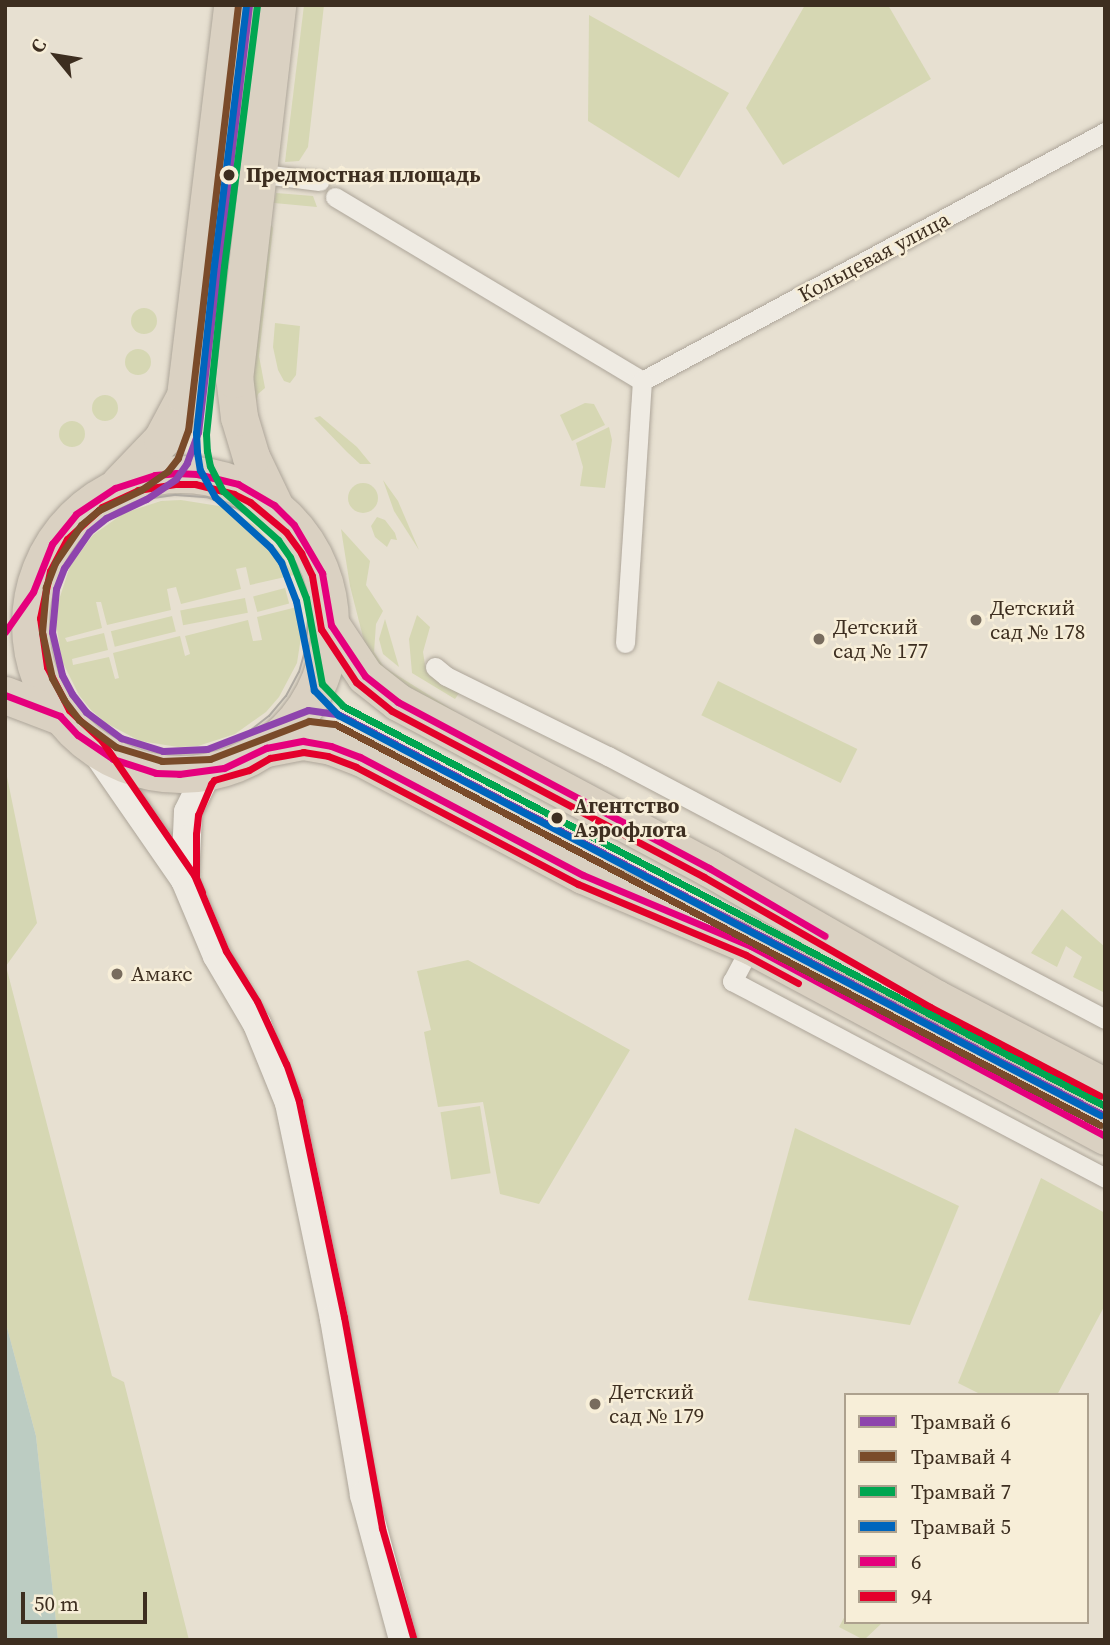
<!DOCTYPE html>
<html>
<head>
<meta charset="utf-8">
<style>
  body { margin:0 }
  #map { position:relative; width:1110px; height:1645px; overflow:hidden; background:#e7e0d1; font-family:"Source Serif 4",serif }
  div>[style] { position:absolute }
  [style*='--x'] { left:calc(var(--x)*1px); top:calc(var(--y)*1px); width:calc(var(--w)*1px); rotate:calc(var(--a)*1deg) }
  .green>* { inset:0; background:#d6d7b3; transform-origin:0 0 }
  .round { border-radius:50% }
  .water>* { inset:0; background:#bcccc2 }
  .roads { filter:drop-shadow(0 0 2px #ada599) drop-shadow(0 0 2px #ada599) }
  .street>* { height:19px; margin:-9.5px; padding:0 9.5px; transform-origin:9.5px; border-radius:9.5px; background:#efebe3 }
  .secondary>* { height:28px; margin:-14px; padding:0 14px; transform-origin:14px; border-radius:14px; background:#efebe3 }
  .highway>* { height:37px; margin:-18.5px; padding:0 18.5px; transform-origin:18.5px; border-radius:18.5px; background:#dad1c2 }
  .highway>.ring { margin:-18.5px; padding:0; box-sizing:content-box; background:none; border:37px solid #dad1c2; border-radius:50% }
  .tram>* { height:2px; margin:-1px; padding:0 1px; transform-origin:1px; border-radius:1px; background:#afaaa2 }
  .bus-1>* { height:7px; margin:-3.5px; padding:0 3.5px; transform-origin:3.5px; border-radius:3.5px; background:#e5007d }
  .bus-2>* { height:7px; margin:-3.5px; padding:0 3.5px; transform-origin:3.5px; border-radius:3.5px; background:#e4002b }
  .tram-1>* { height:7px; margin:-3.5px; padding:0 3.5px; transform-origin:3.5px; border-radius:3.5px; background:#8e44ad }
  .tram-2>* { height:7px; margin:-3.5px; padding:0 3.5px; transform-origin:3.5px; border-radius:3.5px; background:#7a4b2a }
  .tram-3>* { height:7px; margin:-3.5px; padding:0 3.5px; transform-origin:3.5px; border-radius:3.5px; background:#00a651 }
  .tram-4>* { height:7px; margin:-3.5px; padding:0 3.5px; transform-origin:3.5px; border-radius:3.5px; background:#0065bd }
  .dots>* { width:19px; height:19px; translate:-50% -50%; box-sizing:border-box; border:4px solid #f7eed8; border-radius:50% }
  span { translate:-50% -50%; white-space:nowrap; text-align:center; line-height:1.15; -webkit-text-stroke:5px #f7eed8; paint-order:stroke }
  .stop-label { font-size:21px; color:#3d2e20; font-weight:700 }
  .left { translate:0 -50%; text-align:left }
  .street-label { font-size:21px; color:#3d2e20 }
  .poi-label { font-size:21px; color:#3d2e20 }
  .frame { position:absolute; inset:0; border:7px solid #3d2e20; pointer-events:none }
  .legend { position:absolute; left:844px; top:1393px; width:245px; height:231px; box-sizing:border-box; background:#f7eed8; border:2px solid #ada18e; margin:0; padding:9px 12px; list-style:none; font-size:21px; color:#3d2e20 }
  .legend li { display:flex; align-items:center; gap:14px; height:35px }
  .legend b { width:35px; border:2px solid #ada18e }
  .north { position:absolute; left:21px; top:21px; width:70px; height:70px; -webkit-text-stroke:5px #f7eed8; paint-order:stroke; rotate:300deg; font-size:19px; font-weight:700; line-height:28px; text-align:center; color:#3d2e20 }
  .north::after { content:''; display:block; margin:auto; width:24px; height:32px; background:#3d2e20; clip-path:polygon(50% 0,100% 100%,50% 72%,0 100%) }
  .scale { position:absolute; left:21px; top:1592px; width:126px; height:32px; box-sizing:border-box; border:4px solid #3d2e20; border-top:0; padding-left:9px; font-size:21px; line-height:24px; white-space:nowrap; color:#3d2e20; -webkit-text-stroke:5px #f7eed8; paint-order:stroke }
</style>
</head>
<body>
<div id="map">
  <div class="green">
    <i style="clip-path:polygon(304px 5px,324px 5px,308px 147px,299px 161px,285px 162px)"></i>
    <i style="clip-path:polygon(805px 5px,888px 5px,931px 79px,783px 165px,746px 108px)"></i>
    <i style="clip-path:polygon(589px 15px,729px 93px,679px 178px,588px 121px)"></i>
    <i style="clip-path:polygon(276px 193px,313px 196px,317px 207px,274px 203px)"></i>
    <i style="clip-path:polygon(270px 223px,273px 228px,259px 356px,265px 388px,258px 394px,256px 402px,248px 368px)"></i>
    <i class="round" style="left:131px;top:308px;width:26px;height:26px"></i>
    <i style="clip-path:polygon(275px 323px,300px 326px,296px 375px,290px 383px,284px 381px,278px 370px,273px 347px)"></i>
    <i class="round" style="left:125px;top:349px;width:26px;height:26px"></i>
    <i class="round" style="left:92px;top:395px;width:26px;height:26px"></i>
    <i style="clip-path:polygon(585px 403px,594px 404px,605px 425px,572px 441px,560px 415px)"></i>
    <i style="clip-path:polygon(320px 416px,357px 447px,371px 464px,360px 464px,347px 452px,314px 418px)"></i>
    <i class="round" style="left:59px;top:421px;width:26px;height:26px"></i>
    <i style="clip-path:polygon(609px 427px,612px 440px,605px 488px,580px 486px,583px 467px,576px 443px)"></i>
    <i style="clip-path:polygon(383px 480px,398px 501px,419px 550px,394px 511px)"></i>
    <i class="round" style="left:348px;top:483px;width:30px;height:30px"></i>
    <i style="clip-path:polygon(181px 500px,219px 506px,253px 524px,280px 552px,294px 575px,250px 585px,246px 567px,236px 569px,241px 589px,181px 604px,176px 587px,167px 589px,171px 610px,107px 625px,101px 602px,96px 602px,102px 628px,65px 638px,67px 642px,104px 633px,108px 650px,72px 659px,73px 665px,109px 657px,115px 679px,119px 678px,113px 653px,180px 636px,185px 656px,190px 654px,185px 636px,248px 620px,253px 641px,262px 640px,257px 617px,301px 606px,303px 624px,297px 663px,279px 697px,266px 712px,235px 734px,198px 746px,178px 747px,140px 741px,106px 723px,91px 710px,79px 695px,62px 661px,56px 623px,58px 603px,70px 566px,93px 535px,124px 513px,161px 501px)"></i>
    <i style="clip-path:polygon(377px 517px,385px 520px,395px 533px,397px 540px,391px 539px,387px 547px,375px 537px,371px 526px)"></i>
    <i style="clip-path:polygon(341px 529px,370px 561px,366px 585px,383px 611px,376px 624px,374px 652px,384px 667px,456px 712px,457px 719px,385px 681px,366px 649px,350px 586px)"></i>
    <i style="left:285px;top:588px;width:16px;height:33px;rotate:75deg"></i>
    <i style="left:245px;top:598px;width:15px;height:66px;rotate:79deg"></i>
    <i style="clip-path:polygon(417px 615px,430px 627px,423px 652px,426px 671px,459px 693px,455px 699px,412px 673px,409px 639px)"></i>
    <i style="left:172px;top:616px;width:16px;height:63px;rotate:76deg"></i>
    <i style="clip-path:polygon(385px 619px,399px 667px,383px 654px,379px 639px)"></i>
    <i style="left:718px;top:681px;width:155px;height:38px;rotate:26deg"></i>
    <i style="clip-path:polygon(5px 767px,37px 923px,6px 966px,112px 1376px,124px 1382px,189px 1640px,58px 1640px,36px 1436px,5px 1320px)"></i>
    <i style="clip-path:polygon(1062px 909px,1105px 947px,1105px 993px,1073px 977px,1082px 957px,1066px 946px,1057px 967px,1031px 953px)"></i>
    <i style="clip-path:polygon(468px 960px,630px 1050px,539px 1204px,500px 1194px,483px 1102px,438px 1107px,424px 1032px,431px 1030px,417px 971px)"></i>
    <i style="left:480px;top:1106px;width:68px;height:40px;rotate:81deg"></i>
    <i style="clip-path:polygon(795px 1128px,959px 1206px,910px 1325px,748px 1300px)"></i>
    <i style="clip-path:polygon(1041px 1178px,1105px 1213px,1105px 1305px,1057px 1395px,982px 1395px,958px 1383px)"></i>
    <i style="clip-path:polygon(846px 1614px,846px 1622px,883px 1622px,864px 1640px,839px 1627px)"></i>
  </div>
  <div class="water">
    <i style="clip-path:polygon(5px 1320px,36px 1436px,58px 1640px,5px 1640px)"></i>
  </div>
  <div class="roads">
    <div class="street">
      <i style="--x:256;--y:173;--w:64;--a:7.2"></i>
      <i style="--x:335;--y:197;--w:358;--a:30.9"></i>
      <i style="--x:642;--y:381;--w:526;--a:-28.27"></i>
      <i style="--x:625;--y:643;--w:263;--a:-86.3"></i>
      <i style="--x:435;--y:667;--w:14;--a:39"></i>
      <i style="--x:446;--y:676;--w:181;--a:26.3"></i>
      <i style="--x:608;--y:756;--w:562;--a:27.89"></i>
      <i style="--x:751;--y:946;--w:40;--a:118"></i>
      <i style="--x:732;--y:981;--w:422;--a:27.8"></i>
    </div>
    <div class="secondary">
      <i style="--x:93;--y:747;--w:162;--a:55.3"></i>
      <i style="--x:185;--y:880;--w:82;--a:67.2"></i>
      <i style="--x:217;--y:956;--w:79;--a:59.5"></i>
      <i style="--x:257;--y:1024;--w:85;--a:67.9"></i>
      <i style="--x:289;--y:1103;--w:221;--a:78.2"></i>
      <i style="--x:334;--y:1319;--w:179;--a:80.3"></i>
      <i style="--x:364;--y:1495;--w:150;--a:74.9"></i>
      <i style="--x:185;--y:880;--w:68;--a:-87.5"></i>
      <i style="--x:188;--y:812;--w:46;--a:-64"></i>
    </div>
    <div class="highway">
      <i class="ring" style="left:30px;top:474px;width:263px;height:263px"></i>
      <i style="--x:119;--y:484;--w:62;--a:-46.3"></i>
      <i style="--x:162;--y:439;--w:49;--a:-61.9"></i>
      <i style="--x:185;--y:396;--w:394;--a:-83.1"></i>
      <i style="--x:274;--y:505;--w:53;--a:-115.6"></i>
      <i style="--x:251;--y:457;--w:42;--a:-106.7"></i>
      <i style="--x:239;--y:417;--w:38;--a:-97"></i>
      <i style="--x:234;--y:379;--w:376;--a:-83.4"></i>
      <i style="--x:331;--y:625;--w:61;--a:56.3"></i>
      <i style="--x:365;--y:676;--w:42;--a:38.2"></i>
      <i style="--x:398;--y:702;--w:353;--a:28.1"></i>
      <i style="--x:709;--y:868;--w:261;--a:29.9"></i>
      <i style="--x:935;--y:998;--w:192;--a:27.6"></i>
      <i style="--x:5;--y:695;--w:59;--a:20.9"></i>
      <i style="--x:266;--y:748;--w:38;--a:-11"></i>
      <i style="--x:303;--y:741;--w:28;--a:10"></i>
      <i style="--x:331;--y:746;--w:31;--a:21"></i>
      <i style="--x:360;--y:757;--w:252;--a:27.9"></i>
      <i style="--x:583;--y:875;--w:182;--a:22.9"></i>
      <i style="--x:751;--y:946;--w:402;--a:28.2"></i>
    </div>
  </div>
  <div class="tram">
    <i style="--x:146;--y:499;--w:30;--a:-8"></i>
    <i style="--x:176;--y:495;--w:31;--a:4"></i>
    <i style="--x:207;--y:497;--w:31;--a:21"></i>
    <i style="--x:236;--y:508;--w:31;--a:32"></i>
    <i style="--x:247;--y:733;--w:28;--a:-38"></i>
    <i style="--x:269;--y:716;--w:26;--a:-50"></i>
    <i style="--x:286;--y:696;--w:27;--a:-62"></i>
    <i style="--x:299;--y:672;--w:26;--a:-74"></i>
    <i style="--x:306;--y:647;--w:27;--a:-86"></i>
  </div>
  <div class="bus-1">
    <i style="--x:331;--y:625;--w:61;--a:56.3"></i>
    <i style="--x:365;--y:676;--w:42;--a:38.2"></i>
    <i style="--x:398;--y:702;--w:353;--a:28.1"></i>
    <i style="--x:709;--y:868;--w:134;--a:30.4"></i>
    <i style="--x:5;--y:632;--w:49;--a:-55"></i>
    <i style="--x:33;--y:592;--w:52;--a:-68.4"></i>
    <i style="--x:52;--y:544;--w:38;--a:-51"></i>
    <i style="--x:76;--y:514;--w:47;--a:-33.7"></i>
    <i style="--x:115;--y:488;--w:42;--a:-18"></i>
    <i style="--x:155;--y:475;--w:21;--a:-5"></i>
    <i style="--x:176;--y:473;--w:21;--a:3"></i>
    <i style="--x:197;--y:474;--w:42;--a:13.7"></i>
    <i style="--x:238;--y:484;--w:42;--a:30.3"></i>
    <i style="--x:274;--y:505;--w:28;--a:45"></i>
    <i style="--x:294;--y:525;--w:56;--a:59.7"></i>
    <i style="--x:322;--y:573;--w:53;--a:80.2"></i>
    <i style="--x:5;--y:695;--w:59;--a:20.9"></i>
    <i style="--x:60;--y:716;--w:26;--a:47"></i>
    <i style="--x:78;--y:735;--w:42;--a:34.4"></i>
    <i style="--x:113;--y:759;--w:45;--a:18"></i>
    <i style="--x:156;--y:773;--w:23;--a:2"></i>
    <i style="--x:179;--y:774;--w:45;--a:-7.6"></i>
    <i style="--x:224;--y:768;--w:47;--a:-25.5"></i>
    <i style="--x:266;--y:748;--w:38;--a:-11"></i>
    <i style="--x:303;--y:741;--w:28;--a:10"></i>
    <i style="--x:331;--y:746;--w:31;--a:21"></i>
    <i style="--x:360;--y:757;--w:252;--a:27.9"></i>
    <i style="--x:583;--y:875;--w:182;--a:22.9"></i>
    <i style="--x:751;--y:946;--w:402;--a:28.2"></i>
  </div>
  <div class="bus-2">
    <i style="--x:202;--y:892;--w:15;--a:-113"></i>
    <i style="--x:196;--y:878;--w:44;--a:-90"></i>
    <i style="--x:196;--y:834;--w:19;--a:-84"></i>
    <i style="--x:198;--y:815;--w:34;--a:-67"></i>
    <i style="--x:211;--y:784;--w:5;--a:-53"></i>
    <i style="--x:214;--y:780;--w:36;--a:-16"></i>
    <i style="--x:249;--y:770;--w:24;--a:-30"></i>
    <i style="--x:270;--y:758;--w:34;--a:-10"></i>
    <i style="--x:303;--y:752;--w:25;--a:9"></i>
    <i style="--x:328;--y:756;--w:30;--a:21"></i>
    <i style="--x:356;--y:767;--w:251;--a:27.8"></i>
    <i style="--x:578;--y:884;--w:182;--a:22.9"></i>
    <i style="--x:746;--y:955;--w:59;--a:28.3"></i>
    <i style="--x:413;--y:1637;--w:113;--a:-105.9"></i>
    <i style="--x:382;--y:1528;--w:214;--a:-100.2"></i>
    <i style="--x:344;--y:1317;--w:221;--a:-101.8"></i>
    <i style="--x:299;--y:1101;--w:39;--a:-109"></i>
    <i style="--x:286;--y:1064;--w:69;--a:-114.7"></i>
    <i style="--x:257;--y:1001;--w:59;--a:-121.8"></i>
    <i style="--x:226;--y:951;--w:82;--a:-112.8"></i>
    <i style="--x:194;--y:875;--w:163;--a:-124.5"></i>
    <i style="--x:102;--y:741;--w:45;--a:-136.8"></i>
    <i style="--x:69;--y:710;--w:48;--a:-117.1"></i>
    <i style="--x:47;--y:667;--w:49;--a:-98.1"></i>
    <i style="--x:40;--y:618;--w:48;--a:-78"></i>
    <i style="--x:50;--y:571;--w:36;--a:-62"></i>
    <i style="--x:67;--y:539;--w:47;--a:-42.4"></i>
    <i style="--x:102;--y:507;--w:40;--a:-25"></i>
    <i style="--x:138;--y:490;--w:39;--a:-9"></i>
    <i style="--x:177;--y:484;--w:18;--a:0"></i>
    <i style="--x:195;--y:484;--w:40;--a:14.4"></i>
    <i style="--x:234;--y:494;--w:18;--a:27"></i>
    <i style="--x:250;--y:502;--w:47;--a:39.8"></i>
    <i style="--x:286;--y:532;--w:26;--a:54"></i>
    <i style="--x:301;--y:553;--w:25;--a:64"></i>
    <i style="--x:312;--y:576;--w:54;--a:80.4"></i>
    <i style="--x:321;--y:629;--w:64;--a:56.6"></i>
    <i style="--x:356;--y:682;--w:46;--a:38.9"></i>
    <i style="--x:392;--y:711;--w:353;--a:28"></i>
    <i style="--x:704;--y:877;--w:261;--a:29.9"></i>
    <i style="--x:930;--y:1007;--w:192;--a:27.6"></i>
  </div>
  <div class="tram-1">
    <i style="--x:249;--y:5;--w:430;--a:96.8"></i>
    <i style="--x:198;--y:432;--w:33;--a:110"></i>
    <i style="--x:187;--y:463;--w:19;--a:125"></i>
    <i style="--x:176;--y:479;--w:36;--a:146"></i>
    <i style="--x:146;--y:499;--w:44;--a:154.6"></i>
    <i style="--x:106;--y:518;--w:22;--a:141"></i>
    <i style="--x:89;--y:532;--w:44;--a:124.8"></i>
    <i style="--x:64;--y:568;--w:22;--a:111"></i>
    <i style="--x:56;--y:589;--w:43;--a:95.3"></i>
    <i style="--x:52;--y:632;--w:44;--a:76.9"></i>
    <i style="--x:62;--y:675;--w:21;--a:62"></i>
    <i style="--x:72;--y:694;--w:23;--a:52"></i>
    <i style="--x:86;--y:712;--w:44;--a:36.6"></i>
    <i style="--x:121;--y:738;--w:44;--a:17.2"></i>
    <i style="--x:163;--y:751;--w:44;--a:-2.6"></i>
    <i style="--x:207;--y:749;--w:108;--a:-21.1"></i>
    <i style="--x:308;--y:710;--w:30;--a:8"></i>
    <i style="--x:338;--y:714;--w:866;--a:27.66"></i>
  </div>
  <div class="tram-2">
    <i style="--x:238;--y:5;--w:428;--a:96.7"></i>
    <i style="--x:188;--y:430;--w:30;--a:110"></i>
    <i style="--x:178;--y:458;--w:16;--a:128"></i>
    <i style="--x:168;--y:471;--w:33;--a:145"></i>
    <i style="--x:141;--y:490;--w:47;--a:154.5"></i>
    <i style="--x:99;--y:510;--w:23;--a:140"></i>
    <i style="--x:81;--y:525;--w:46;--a:124.4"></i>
    <i style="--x:55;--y:563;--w:26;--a:111"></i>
    <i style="--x:46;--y:587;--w:45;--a:95.1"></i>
    <i style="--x:42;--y:632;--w:47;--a:77.7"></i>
    <i style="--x:52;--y:678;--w:25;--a:61"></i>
    <i style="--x:64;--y:700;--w:25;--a:53"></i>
    <i style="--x:79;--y:720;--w:46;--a:36.1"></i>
    <i style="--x:116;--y:747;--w:48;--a:16.9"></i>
    <i style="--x:162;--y:761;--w:48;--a:-2.4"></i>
    <i style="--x:210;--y:759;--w:106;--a:-21"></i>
    <i style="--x:309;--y:721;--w:26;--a:7"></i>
    <i style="--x:335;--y:724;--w:864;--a:27.66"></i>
  </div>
  <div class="tram-3">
    <i style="--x:257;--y:5;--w:263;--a:97.2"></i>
    <i style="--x:224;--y:266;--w:169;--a:96.1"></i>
    <i style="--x:206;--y:434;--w:17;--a:87"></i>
    <i style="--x:207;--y:451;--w:15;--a:79"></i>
    <i style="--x:210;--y:466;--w:28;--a:63"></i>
    <i style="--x:223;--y:491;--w:74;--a:41.7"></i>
    <i style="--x:278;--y:540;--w:21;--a:55"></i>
    <i style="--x:290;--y:557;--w:44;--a:68.7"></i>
    <i style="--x:306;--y:598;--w:87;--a:79.5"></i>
    <i style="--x:322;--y:684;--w:30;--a:46"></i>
    <i style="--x:343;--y:706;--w:861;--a:27.7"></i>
  </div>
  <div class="tram-4">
    <i style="--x:246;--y:5;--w:262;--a:97"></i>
    <i style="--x:214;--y:265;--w:169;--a:96.1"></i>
    <i style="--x:196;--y:433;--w:19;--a:87"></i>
    <i style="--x:197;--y:452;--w:18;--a:81"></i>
    <i style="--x:200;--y:470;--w:31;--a:61"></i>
    <i style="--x:215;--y:497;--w:74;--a:42.3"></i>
    <i style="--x:270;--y:547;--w:19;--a:54"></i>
    <i style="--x:281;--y:562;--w:42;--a:69"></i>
    <i style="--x:296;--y:601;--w:91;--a:78.6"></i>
    <i style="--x:314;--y:690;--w:35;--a:46"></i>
    <i style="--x:338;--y:715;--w:861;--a:27.7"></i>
  </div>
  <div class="dots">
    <i style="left:229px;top:175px;background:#3d2e20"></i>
    <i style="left:976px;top:620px;background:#786c5e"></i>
    <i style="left:819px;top:639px;background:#786c5e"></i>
    <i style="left:557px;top:818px;background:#3d2e20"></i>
    <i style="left:117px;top:974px;background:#786c5e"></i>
    <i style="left:595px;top:1404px;background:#786c5e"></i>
  </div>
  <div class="stop-label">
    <span class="left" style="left:246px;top:175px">Предмостная площадь</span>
    <span class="left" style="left:574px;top:818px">Агентство<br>Аэрофлота</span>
  </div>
  <div class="street-label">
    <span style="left:874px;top:257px;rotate:-28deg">Кольцевая улица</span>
  </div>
  <div class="poi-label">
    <span class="left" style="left:990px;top:620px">Детский<br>сад № 178</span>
    <span class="left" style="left:833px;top:639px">Детский<br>сад № 177</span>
    <span class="left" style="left:131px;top:974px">Амакс</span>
    <span class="left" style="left:609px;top:1404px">Детский<br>сад № 179</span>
  </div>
  <div class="frame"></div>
  <ul class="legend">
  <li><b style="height:9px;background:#8e44ad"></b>Трамвай 6</li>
  <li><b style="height:9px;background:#7a4b2a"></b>Трамвай 4</li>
  <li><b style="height:9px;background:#00a651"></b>Трамвай 7</li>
  <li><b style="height:9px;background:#0065bd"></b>Трамвай 5</li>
  <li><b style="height:9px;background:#e5007d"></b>6</li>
  <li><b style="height:9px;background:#e4002b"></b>94</li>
  </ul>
  <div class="north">С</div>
  <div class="scale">50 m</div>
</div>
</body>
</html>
